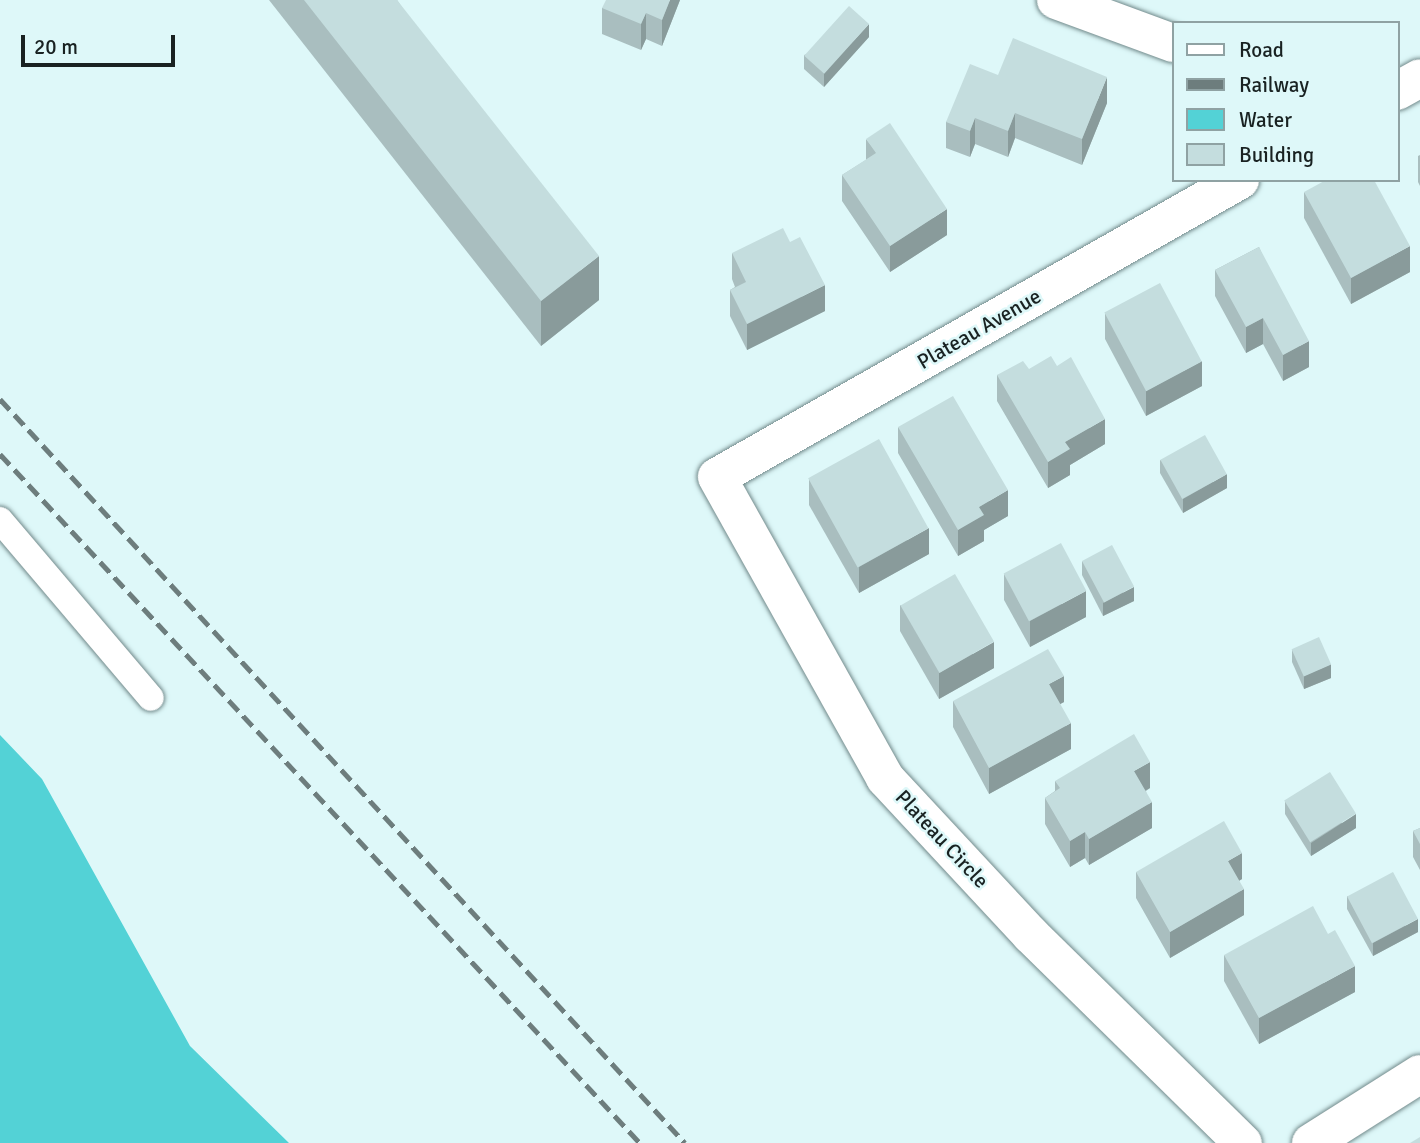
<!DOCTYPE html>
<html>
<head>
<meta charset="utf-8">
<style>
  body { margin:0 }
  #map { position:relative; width:1420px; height:1143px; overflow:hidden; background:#def8f9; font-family:Signika,sans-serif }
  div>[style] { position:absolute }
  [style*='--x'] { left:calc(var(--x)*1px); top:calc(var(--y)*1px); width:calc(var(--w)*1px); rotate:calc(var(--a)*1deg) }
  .water>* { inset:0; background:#53d2d6 }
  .roads { filter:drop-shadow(0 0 2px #728a8b) drop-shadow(0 0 2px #728a8b) }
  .lane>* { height:26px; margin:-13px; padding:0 13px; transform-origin:13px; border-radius:13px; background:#fff }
  .street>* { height:38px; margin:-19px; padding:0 19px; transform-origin:19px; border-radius:19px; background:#fff }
  .rail>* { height:5px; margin-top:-2.5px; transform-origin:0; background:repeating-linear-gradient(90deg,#6d7d7d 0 14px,transparent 0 21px) }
  .wall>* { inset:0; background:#a9bebf }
  .shaded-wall>* { inset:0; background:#899b9b }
  .building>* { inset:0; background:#c4ddde; transform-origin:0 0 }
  span { translate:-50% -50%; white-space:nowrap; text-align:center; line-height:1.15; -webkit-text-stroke:5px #def8f9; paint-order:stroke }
  .street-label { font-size:21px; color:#192222 }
  .legend { position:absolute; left:1172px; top:21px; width:228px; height:161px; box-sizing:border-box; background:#def8f9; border:2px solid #8fa2a3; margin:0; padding:9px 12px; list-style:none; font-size:21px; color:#192222 }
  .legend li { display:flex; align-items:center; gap:14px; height:35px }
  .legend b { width:35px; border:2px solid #8fa2a3 }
  .scale { position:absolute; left:21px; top:35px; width:154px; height:32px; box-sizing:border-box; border:4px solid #192222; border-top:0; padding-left:9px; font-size:21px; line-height:24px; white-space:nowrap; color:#192222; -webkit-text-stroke:5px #def8f9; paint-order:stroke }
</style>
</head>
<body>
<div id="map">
  <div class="water">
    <i style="clip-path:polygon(0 735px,42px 779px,190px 1046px,289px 1143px,0 1143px)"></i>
  </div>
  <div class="roads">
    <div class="lane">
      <i style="--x:0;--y:520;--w:233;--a:49.7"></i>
    </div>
    <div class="street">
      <i style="--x:1056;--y:0;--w:125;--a:20.2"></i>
      <i style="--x:1397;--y:91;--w:26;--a:-29"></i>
      <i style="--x:1240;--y:180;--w:601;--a:150.41"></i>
      <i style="--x:717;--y:477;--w:345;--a:60.8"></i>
      <i style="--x:885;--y:778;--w:214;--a:47.1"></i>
      <i style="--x:1031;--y:935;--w:297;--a:44.5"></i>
      <i style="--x:1311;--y:1143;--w:129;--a:-32.3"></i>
    </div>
  </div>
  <div class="rail">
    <i style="--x:0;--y:399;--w:1011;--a:47.36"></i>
    <i style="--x:0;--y:454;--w:940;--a:47.11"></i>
  </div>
  <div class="wall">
    <i style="clip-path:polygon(269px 0,397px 0,599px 300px,541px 346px)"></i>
    <i style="clip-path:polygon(680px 0,662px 46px,646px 39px,641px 50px,602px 34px,602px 8px)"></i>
    <i style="clip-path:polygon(869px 37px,824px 87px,804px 69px,804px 55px)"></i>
    <i style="clip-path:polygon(998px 75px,1107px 103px,1082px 165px,1015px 138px,1008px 157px,975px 144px,970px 157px,946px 148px,946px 122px)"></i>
    <i style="clip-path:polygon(866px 139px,947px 235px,890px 272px,842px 201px,842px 175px,866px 160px)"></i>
    <i style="clip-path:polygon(1420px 155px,1420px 186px,1418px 182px,1418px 156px)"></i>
    <i style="clip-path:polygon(1304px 192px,1410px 272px,1351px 304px,1304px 218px)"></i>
    <i style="clip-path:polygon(1259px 247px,1309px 367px,1283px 381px,1263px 344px,1246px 353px,1215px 296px,1215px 270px)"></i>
    <i style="clip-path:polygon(732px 253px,825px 311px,747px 350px,730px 316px,730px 290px,735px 287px,732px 279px)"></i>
    <i style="clip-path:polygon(1105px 313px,1202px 386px,1146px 416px,1105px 339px)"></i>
    <i style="clip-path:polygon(1029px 369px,1105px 444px,1070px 465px,1070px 475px,1048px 488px,997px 401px,997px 375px)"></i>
    <i style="clip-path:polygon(898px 427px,1008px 516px,984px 530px,984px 541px,958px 556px,898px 453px)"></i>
    <i style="clip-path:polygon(1160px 460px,1227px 488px,1183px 513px,1160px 473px)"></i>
    <i style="clip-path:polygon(809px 479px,929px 554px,859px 593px,809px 505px)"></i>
    <i style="clip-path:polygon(1082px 561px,1134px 601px,1103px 616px,1082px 575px)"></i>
    <i style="clip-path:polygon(1004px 574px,1086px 617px,1030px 647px,1004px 600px)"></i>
    <i style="clip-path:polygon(900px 605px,994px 668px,939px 699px,900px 631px)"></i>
    <i style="clip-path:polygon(1292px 649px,1331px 678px,1304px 689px,1292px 662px)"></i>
    <i style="clip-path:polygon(953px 701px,1064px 702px,1060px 704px,1071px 749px,989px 794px,953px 727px)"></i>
    <i style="clip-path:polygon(1055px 781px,1150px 788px,1146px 791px,1152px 828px,1089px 865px,1085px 858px,1070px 867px,1045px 824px,1045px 798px,1055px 791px)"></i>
    <i style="clip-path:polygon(1285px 801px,1356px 828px,1311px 856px,1285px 814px)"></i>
    <i style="clip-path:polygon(1420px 828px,1420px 870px,1413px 857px,1413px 831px)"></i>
    <i style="clip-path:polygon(1136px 872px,1242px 879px,1239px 881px,1244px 915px,1170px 958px,1136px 898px)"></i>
    <i style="clip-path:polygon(1347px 896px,1418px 932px,1373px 956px,1347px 909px)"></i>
    <i style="clip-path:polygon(1224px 955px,1355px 992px,1259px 1044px,1224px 981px)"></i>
  </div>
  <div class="shaded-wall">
    <i style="clip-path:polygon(670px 0,680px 0,662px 46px,662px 20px)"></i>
    <i style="clip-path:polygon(646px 13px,646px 39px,641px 50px,641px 24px)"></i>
    <i style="clip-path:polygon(869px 24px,869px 37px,824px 87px,824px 73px)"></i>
    <i style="clip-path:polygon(1107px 77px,1107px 103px,1082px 165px,1082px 139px)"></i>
    <i style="clip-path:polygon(1015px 113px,1015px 138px,1008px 157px,1008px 131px)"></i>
    <i style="clip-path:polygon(975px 118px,975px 144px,970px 157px,970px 131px)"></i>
    <i style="clip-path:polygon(947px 209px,947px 235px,890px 272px,890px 246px)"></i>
    <i style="clip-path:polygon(1410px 246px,1410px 272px,1351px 304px,1351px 278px)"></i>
    <i style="clip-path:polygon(599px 256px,599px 300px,541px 346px,541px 301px)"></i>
    <i style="clip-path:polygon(825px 285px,825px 311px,747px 350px,747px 324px)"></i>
    <i style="clip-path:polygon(1263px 318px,1263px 344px,1246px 353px,1246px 327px)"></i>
    <i style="clip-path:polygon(1309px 341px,1309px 367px,1283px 381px,1283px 355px)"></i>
    <i style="clip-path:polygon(1202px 361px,1202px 386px,1146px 416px,1146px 391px)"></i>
    <i style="clip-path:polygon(1105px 419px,1105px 444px,1070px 465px,1070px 475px,1048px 488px,1048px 462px,1065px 442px)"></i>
    <i style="clip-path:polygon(1227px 474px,1227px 488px,1183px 513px,1183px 499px)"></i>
    <i style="clip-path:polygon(1008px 490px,1008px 516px,984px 530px,984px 541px,958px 556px,958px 530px,979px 507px)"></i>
    <i style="clip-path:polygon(929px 528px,929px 554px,859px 593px,859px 567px)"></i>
    <i style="clip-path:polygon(1134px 587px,1134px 601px,1103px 616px,1103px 603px)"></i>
    <i style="clip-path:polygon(1086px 591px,1086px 617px,1030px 647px,1030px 621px)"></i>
    <i style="clip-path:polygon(994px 642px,994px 668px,939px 699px,939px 673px)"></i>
    <i style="clip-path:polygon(1331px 664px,1331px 678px,1304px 689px,1304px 676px)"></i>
    <i style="clip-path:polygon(1064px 676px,1064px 702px,1049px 710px,1049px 684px)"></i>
    <i style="clip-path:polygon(1071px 723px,1071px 749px,989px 794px,989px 768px)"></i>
    <i style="clip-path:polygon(1150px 762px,1150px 788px,1134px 797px,1134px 771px)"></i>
    <i style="clip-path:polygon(1152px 802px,1152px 828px,1089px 865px,1089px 839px)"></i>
    <i style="clip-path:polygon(1356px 814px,1356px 828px,1311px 856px,1311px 843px)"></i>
    <i style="clip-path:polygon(1085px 832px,1085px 858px,1070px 867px,1070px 841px)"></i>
    <i style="clip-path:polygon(1242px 853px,1242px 879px,1228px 887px,1228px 861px)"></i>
    <i style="clip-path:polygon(1244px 889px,1244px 915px,1170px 958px,1170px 932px)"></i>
    <i style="clip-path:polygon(1418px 919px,1418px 932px,1373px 956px,1373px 943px)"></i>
    <i style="clip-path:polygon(1355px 966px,1355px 992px,1259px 1044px,1259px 1018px)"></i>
  </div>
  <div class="building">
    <i style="clip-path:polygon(304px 0,397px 0,599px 256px,541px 301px)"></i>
    <i style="clip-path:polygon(606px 0,670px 0,662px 20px,646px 13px,641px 24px,602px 8px)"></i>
    <i style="left:849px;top:6px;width:27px;height:67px;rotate:42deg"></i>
    <i style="clip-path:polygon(1013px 38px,1107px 77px,1082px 139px,1015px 113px,1008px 131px,975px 118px,970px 131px,946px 122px,970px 64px,998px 75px)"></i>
    <i style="clip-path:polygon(890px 123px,947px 209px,890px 246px,842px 175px,876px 153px,866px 139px)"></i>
    <i style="clip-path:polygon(1326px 180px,1374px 180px,1410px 246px,1351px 278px,1304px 192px)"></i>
    <i style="clip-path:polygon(783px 228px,790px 242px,800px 237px,825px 285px,747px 324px,730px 290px,746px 282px,732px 253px)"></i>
    <i style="clip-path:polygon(1259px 247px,1309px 341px,1283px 355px,1263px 318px,1246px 327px,1215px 270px)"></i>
    <i style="left:1160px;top:283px;width:89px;height:63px;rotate:62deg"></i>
    <i style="clip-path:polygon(1051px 356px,1057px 366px,1071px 357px,1105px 419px,1065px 442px,1070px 449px,1048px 462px,997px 375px,1023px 361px,1029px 369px)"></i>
    <i style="clip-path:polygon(953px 396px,1008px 490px,979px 507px,984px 515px,958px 530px,898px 427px)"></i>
    <i style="left:1205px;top:435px;width:45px;height:51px;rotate:61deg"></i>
    <i style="left:879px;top:439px;width:102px;height:81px;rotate:61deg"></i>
    <i style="left:1061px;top:543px;width:54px;height:65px;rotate:62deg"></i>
    <i style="left:1112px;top:545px;width:47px;height:34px;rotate:62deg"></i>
    <i style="left:955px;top:574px;width:78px;height:63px;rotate:60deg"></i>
    <i style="left:1319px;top:637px;width:30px;height:30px;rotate:66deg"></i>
    <i style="clip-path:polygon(1048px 649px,1064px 676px,1049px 684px,1071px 723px,989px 768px,953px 701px)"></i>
    <i style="clip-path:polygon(1134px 734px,1150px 762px,1134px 771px,1152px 802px,1089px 839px,1085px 832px,1070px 841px,1045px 798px,1060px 788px,1055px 781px)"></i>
    <i style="left:1330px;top:772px;width:49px;height:54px;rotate:58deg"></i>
    <i style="clip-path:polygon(1224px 821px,1242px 853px,1228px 861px,1244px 889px,1170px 932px,1136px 872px)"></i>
    <i style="clip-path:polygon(1420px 828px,1420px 844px,1413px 831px)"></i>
    <i style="left:1393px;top:872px;width:53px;height:52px;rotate:62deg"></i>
    <i style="clip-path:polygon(1313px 906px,1328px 934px,1335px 930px,1355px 966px,1259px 1018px,1224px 955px)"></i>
    <i style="clip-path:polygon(1420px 1137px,1420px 1143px,1410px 1143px)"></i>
  </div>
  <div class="street-label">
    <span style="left:979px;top:329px;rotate:-30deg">Plateau Avenue</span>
    <span style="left:942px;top:839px;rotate:47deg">Plateau Circle</span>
  </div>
  <ul class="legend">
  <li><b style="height:9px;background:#fff"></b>Road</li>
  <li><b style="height:9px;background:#6d7d7d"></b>Railway</li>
  <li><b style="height:19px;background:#53d2d6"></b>Water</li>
  <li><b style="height:19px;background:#c4ddde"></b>Building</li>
  </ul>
  <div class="scale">20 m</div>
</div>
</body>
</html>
